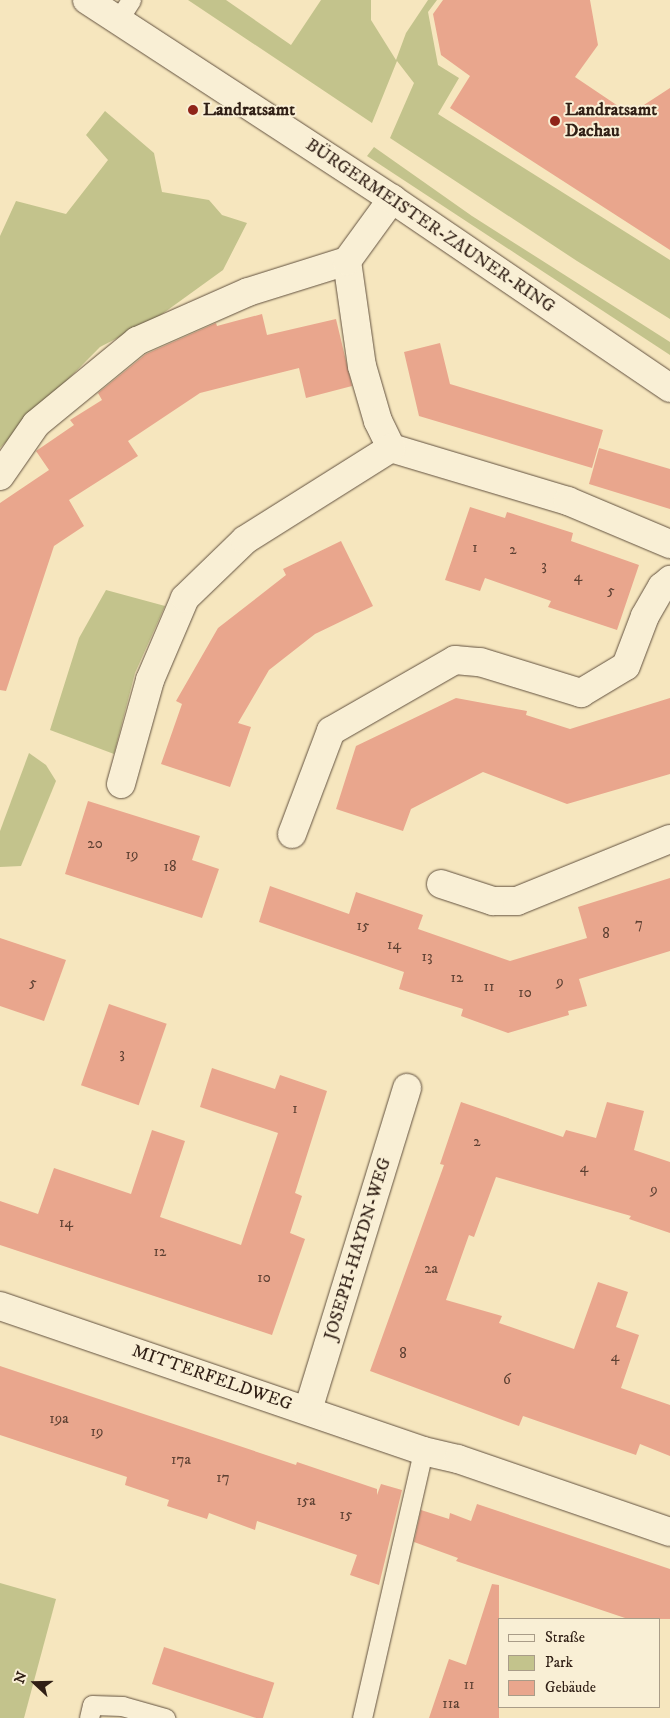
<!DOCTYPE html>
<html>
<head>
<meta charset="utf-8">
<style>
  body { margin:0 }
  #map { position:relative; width:670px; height:1718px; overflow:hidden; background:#f6e6be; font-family:"IM FELL DW Pica",serif }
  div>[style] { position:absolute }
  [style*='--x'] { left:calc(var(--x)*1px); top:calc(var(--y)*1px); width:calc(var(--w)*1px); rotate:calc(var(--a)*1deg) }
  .green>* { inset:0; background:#c3c38c }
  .building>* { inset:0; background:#e9a68d; transform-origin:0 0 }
  .roads { filter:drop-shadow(0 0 1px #62513f) drop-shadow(0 0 1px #62513f) }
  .service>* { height:19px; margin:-9.5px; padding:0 9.5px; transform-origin:9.5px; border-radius:9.5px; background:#f9efd5 }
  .minor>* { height:28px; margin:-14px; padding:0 14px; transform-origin:14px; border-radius:14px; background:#f9efd5 }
  .secondary>* { height:28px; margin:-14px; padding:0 14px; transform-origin:14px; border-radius:14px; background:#f9efd5 }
  .dots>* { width:14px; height:14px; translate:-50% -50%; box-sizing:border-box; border:2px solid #f9efd5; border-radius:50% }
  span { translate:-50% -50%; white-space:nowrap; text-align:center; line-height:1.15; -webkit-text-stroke:4px #f9efd5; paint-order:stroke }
  .number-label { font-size:15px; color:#5e4133 }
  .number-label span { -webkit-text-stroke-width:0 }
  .poi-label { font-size:18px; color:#301f15; font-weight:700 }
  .left { translate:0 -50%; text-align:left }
  .street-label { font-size:18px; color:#301f15 }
  .legend { position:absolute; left:498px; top:1618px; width:162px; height:90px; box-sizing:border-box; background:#f9efd5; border:1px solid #a99c88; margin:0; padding:6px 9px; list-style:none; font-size:15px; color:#301f15 }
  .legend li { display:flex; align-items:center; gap:10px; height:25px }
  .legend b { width:25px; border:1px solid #a99c88 }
  .north { position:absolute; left:10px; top:1658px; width:50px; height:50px; -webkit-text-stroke:4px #f9efd5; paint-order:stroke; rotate:291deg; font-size:14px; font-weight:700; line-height:20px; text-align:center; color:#301f15 }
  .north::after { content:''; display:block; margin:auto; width:18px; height:22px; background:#301f15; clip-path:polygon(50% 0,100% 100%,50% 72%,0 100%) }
</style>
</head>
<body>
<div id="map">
  <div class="green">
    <i style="clip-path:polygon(188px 0,226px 0,291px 45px,321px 0,371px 0,371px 20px,396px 60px,406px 33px,428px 0,437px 0,428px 12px,438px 65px,459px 78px,438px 114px,670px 260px,670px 319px,577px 261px,390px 138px,414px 83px,397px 61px,372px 123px)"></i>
    <i style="clip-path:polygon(105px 111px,154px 153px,162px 192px,209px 200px,222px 215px,247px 223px,223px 270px,158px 317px,100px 347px,0 448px,0 236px,16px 201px,66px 214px,108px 160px,86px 135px)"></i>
    <i style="clip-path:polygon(374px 147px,472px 216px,670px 342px,670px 355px,367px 156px)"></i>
    <i style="clip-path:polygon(106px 590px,165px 606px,135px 673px,114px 754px,50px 730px,79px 638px)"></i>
    <i style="clip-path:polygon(29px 753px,46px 765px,56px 781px,21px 866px,0 867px,0 831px)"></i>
    <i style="clip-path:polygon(0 1583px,56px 1599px,24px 1718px,0 1718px)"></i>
  </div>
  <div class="building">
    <i style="clip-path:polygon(443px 0,590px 0,598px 45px,575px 77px,630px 114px,670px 88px,670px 250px,450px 108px,470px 76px,441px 55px,433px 14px)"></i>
    <i style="clip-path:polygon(262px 314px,267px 335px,336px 319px,352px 386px,306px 398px,299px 368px,200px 393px,128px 441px,138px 456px,69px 500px,84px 526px,54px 546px,6px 691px,0 690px,0 503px,49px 470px,36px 451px,74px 425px,70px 420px,102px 400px,98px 393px,146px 354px,216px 323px,217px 326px)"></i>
    <i style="clip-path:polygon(440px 343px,450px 384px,603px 430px,592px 468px,419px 416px,404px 352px)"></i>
    <i style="clip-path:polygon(599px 448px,670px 469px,670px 509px,589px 484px)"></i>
    <i style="clip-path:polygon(470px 507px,505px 518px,507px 512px,573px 533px,571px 541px,639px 565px,617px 630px,548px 607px,551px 601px,485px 578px,480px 591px,445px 580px)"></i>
    <i style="clip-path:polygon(341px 541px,373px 606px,315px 634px,269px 670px,238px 723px,251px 727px,230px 787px,161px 764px,182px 704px,176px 701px,218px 628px,286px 575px,283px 569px)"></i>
    <i style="clip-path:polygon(456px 698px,527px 711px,526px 715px,570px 729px,670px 698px,670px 774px,567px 804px,483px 772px,411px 809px,403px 831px,336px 809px,356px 746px)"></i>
    <i style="clip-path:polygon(88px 801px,200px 836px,192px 860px,219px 869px,202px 918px,65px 874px)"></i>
    <i style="clip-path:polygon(670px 878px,670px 951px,579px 979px,587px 1006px,568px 1011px,569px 1015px,508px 1033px,461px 1016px,463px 1009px,399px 989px,404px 972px,259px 922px,270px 886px,349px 914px,356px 892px,423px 915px,418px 929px,510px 961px,587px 938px,578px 907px)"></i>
    <i style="clip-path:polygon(0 938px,66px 960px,44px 1021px,0 1006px)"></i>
    <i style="left:109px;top:1004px;width:61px;height:86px;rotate:19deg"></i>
    <i style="clip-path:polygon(212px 1068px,275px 1089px,280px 1075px,327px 1091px,295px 1193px,302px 1196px,290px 1233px,305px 1239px,272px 1335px,0 1245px,0 1201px,38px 1214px,54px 1168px,131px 1194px,152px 1130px,185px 1141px,160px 1217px,241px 1245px,278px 1133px,200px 1107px)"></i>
    <i style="clip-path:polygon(461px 1102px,563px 1137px,566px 1130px,596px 1138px,607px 1102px,644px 1111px,634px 1150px,670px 1162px,670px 1233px,629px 1219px,631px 1216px,496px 1177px,474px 1237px,469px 1235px,446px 1300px,502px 1316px,499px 1323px,574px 1349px,598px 1282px,628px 1292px,616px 1327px,639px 1335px,621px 1388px,670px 1405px,670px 1456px,640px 1444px,636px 1455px,523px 1416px,519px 1426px,370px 1371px,444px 1165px,440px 1164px)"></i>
    <i style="clip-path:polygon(0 1366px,296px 1465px,297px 1462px,377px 1489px,377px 1495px,381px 1484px,402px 1490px,379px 1585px,350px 1575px,357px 1555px,257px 1521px,255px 1530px,209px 1513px,207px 1519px,167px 1506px,169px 1500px,125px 1485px,127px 1477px,0 1435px)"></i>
    <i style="clip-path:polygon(477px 1504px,670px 1569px,670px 1619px,628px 1619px,456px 1561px,458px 1558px,414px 1542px,421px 1510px,449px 1519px,450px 1513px,471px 1521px)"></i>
    <i style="clip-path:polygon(492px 1584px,499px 1585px,499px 1718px,429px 1718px,449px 1659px,466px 1665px)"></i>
    <i style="left:164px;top:1647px;width:116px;height:39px;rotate:18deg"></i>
  </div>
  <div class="roads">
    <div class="service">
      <i style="--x:118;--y:20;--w:24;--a:-57"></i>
      <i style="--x:89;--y:1718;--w:13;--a:-77"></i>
      <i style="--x:92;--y:1705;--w:30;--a:2"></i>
      <i style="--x:122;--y:1706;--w:45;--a:15.6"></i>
      <i style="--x:362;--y:1718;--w:274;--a:-77.1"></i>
    </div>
    <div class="minor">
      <i style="--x:347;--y:261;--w:106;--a:81.9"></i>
      <i style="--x:362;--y:366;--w:57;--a:73.8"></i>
      <i style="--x:378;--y:421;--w:30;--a:64"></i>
      <i style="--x:391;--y:448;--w:185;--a:16.7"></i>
      <i style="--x:568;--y:501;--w:111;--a:22.9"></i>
      <i style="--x:0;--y:476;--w:63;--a:-55.3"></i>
      <i style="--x:36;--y:424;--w:131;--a:-39.4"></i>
      <i style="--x:137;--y:341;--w:121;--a:-23.8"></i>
      <i style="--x:248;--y:292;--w:104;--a:-17.4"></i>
      <i style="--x:347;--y:261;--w:77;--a:-54"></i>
      <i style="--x:121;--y:784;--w:108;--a:-74.4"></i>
      <i style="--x:150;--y:680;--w:89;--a:-66.9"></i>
      <i style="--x:185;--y:598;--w:83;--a:-44"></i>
      <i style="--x:245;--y:540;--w:173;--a:-32.2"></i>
      <i style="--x:292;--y:834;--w:110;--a:-69.3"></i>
      <i style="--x:331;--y:731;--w:143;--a:-29.8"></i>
      <i style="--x:455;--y:660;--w:25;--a:5"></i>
      <i style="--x:480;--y:662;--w:106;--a:17.1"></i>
      <i style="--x:581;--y:693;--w:52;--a:-31"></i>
      <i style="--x:626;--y:666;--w:53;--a:-69.2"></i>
      <i style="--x:645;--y:616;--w:34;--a:-60"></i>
      <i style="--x:662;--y:587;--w:11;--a:-41"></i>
      <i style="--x:441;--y:884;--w:55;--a:18.1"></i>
      <i style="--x:493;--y:901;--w:24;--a:0"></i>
      <i style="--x:517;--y:901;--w:165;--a:-22.1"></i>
      <i style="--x:0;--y:1306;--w:447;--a:18.9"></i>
      <i style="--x:423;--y:1451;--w:36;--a:13"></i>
      <i style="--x:458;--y:1459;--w:224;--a:19"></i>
      <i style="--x:308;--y:1410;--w:337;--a:-72.9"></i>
    </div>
    <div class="secondary">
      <i style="--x:87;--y:0;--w:364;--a:33.1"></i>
      <i style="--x:392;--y:199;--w:336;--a:34.2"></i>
    </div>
  </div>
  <div class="dots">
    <i style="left:193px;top:110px;background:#8f2418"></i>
    <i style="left:555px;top:121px;background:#8f2418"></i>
  </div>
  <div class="number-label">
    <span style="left:475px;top:548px">1</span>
    <span style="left:513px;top:550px">2</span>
    <span style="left:544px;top:566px">3</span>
    <span style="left:578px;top:577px">4</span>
    <span style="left:611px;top:591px">5</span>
    <span style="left:95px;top:844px">20</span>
    <span style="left:132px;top:855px">19</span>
    <span style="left:170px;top:867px">18</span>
    <span style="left:639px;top:924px">7</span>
    <span style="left:363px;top:926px">15</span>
    <span style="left:606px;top:934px">8</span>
    <span style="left:394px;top:945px">14</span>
    <span style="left:427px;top:957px">13</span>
    <span style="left:457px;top:978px">12</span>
    <span style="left:560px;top:982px">9</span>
    <span style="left:33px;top:983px">5</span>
    <span style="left:489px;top:987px">11</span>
    <span style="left:525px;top:993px">10</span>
    <span style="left:122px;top:1054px">3</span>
    <span style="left:295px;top:1109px">1</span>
    <span style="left:477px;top:1142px">2</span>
    <span style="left:584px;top:1168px">4</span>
    <span style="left:654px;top:1190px">9</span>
    <span style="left:66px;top:1223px">14</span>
    <span style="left:160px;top:1252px">12</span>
    <span style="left:431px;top:1269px">2a</span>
    <span style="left:264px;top:1278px">10</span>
    <span style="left:403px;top:1354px">8</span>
    <span style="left:615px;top:1357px">4</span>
    <span style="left:507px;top:1380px">6</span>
    <span style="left:59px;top:1419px">19a</span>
    <span style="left:97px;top:1432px">19</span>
    <span style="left:181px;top:1460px">17a</span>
    <span style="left:223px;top:1478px">17</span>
    <span style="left:306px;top:1501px">15a</span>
    <span style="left:346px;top:1515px">15</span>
    <span style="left:469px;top:1685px">11</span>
    <span style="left:451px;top:1704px">11a</span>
  </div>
  <div class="poi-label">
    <span class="left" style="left:203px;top:110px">Landratsamt</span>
    <span class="left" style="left:565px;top:121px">Landratsamt<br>Dachau</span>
  </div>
  <div class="street-label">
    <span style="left:430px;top:226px;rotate:34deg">BÜRGERMEISTER-ZAUNER-RING</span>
    <span style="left:358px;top:1249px;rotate:-73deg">JOSEPH-HAYDN-WEG</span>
    <span style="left:212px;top:1378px;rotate:19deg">MITTERFELDWEG</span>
  </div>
  <ul class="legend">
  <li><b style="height:6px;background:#f9efd5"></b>Straße</li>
  <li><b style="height:14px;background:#c3c38c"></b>Park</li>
  <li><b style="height:14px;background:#e9a68d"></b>Gebäude</li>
  </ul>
  <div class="north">N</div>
</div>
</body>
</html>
